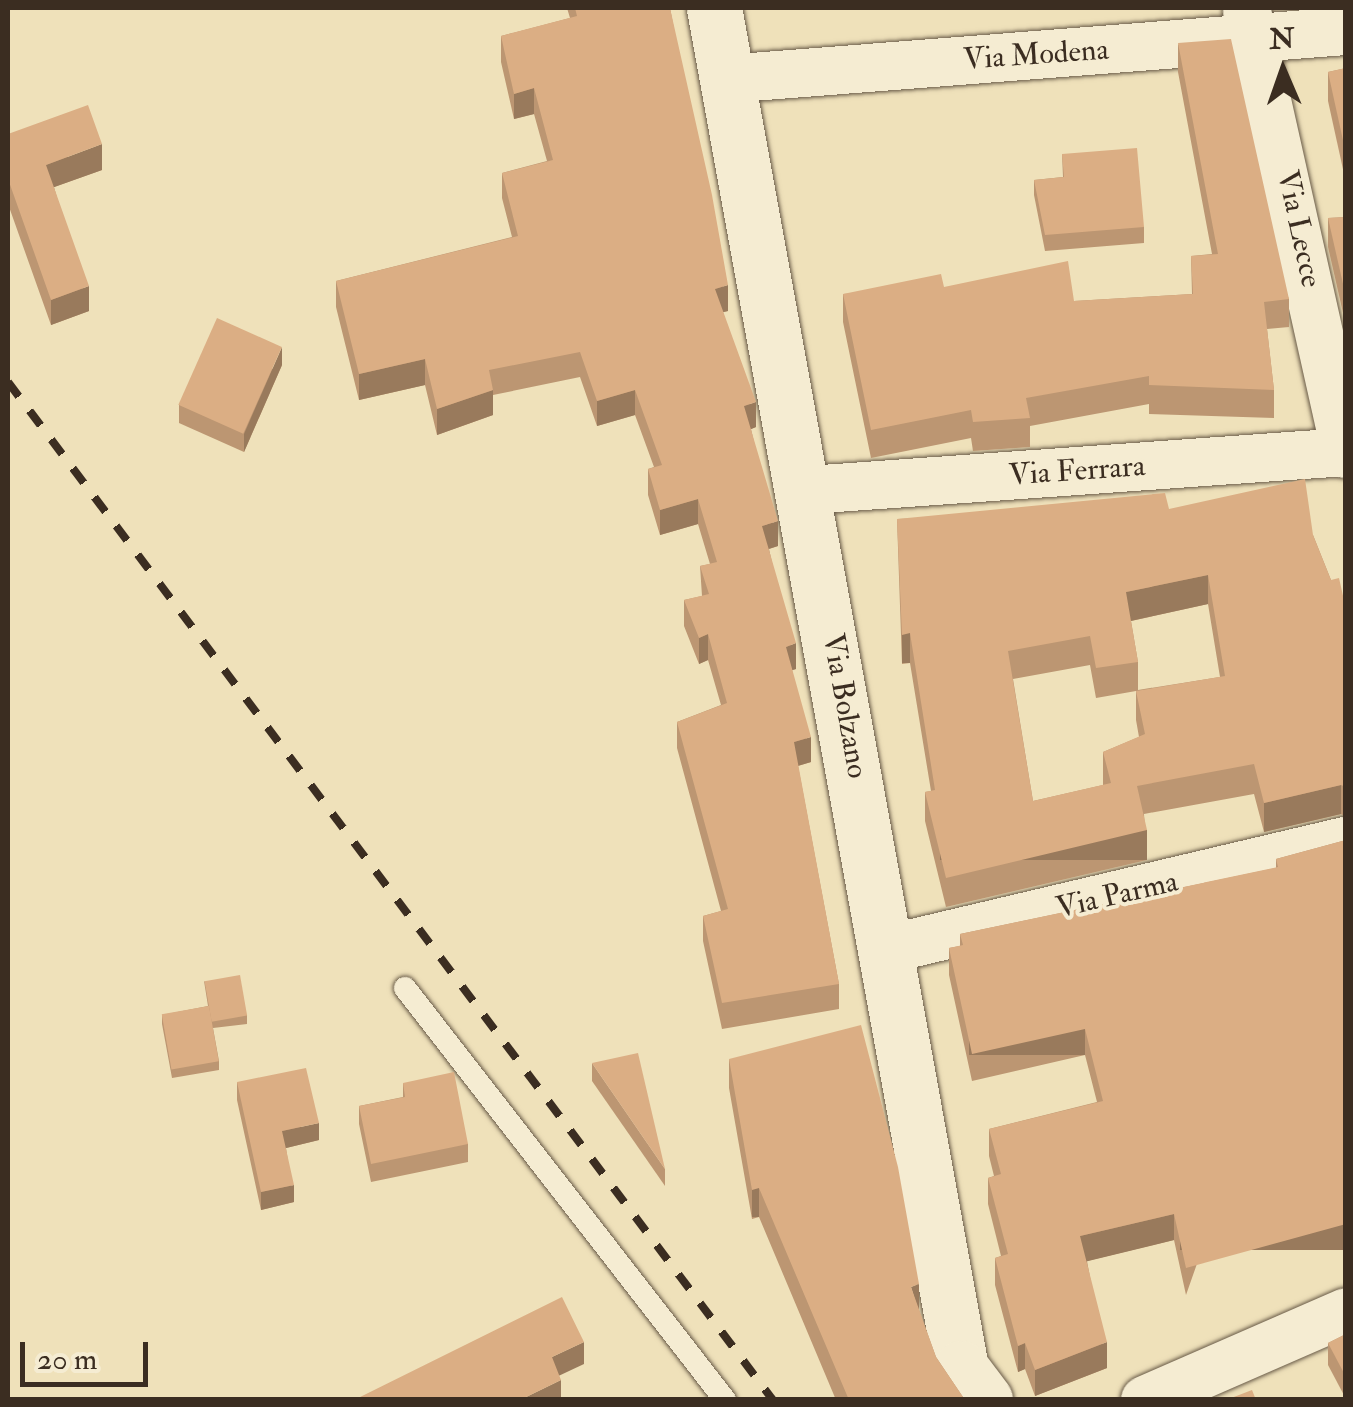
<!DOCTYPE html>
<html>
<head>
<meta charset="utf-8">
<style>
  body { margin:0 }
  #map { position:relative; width:1353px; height:1407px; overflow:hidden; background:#efe1ba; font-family:"IM FELL Double Pica",serif }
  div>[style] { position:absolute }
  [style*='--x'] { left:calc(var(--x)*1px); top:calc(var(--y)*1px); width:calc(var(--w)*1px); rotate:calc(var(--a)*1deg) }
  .roads { filter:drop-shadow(0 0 2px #685a47) drop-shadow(0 0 2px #685a47) }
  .service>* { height:22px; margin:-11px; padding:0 11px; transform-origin:11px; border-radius:11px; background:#f5ecd2 }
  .minor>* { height:48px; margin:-24px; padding:0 24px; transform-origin:24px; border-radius:24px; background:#f5ecd2 }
  .tertiary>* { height:55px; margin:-27.5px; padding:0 27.5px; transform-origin:27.5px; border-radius:27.5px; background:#f5ecd2 }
  .rail>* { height:8px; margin-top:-4px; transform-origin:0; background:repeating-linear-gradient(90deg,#3b2d21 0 18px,transparent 0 36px) }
  .wall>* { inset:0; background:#bc9672 }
  .shaded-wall>* { inset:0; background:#997a5c; transform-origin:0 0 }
  .building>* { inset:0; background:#dbae84; transform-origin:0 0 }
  span { translate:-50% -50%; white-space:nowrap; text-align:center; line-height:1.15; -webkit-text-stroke:8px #f5ecd2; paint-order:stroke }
  .street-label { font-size:30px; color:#3b2d21 }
  .frame { position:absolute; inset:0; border:10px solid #3b2d21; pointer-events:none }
  .north { position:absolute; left:1233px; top:20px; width:100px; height:100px; -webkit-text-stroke:8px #f5ecd2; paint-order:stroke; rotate:358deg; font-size:28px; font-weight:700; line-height:40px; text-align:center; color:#3b2d21 }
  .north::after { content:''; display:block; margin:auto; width:35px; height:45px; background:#3b2d21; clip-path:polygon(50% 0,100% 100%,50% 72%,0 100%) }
  .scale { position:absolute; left:20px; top:1342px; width:128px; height:45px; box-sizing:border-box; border:5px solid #3b2d21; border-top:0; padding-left:12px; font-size:30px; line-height:35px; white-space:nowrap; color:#3b2d21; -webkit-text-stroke:8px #f5ecd2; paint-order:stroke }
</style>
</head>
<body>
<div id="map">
  <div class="roads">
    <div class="service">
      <i style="--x:405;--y:988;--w:522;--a:52.16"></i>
    </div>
    <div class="minor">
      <i style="--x:1247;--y:11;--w:454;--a:77.4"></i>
      <i style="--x:726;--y:79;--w:622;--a:-4.43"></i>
      <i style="--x:808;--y:490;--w:539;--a:-4.04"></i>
      <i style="--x:888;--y:949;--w:471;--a:-13.3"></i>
      <i style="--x:1145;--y:1400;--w:219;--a:-23.6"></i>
    </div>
    <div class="tertiary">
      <i style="--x:714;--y:8;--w:1382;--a:79.71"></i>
      <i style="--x:961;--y:1368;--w:40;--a:53"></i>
    </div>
  </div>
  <div class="rail">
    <i style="--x:8;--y:382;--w:1273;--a:53.08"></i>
  </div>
  <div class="wall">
    <i style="clip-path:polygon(567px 8px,670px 8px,728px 311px,723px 312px,756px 427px,751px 429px,778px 546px,769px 549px,796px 669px,792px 670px,811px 762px,798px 766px,839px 984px,839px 1009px,722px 1029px,703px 941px,703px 916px,721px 911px,677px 748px,677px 722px,721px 705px,708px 660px,699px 664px,684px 626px,684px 600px,702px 596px,700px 566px,710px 564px,698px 524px,660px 535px,648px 495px,648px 469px,654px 467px,635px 415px,597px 426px,580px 377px,493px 395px,493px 415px,437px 435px,425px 385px,359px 400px,336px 307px,336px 281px,512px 237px,502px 198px,502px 173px,547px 161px,534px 114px,514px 119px,501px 62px,501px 36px,570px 18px)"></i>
    <i style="clip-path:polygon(1178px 43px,1289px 299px,1289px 327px,1267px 329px,1274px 390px,1274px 418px,1149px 414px,1149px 404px,1030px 426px,1030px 447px,973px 451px,971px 438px,871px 458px,843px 322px,843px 294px,944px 287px,1074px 301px,1192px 294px,1191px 256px,1212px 254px,1178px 72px)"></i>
    <i style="clip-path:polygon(1346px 68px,1346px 183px,1328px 101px,1328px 72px)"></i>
    <i style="clip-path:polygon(8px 134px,102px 170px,54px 187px,89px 311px,51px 325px,8px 204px)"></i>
    <i style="clip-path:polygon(1062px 154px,1144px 227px,1144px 243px,1045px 251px,1034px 195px,1034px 180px,1063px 177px)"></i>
    <i style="clip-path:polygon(1346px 217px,1346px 326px,1328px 247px,1328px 218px)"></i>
    <i style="clip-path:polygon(282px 365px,244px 452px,179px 423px,179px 405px)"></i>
    <i style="clip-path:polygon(evenodd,1169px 509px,1313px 535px,1331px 580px,1346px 609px,1346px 817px,1341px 814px,1264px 832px,1254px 794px,1144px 814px,1147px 860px,946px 907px,925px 821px,925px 792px,931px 791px,910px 663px,902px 664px,897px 519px,1169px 509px,1208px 604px,1220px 677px,1138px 690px,1138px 662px,1131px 621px,1208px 604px,1169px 509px,1090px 665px,1096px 698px,1136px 691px,1136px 720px,1139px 737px,1103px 752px,1103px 785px,1033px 801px,1013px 679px,1090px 665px)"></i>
    <i style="clip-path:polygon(1346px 840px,1186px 1295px,1174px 1240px,1087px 1261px,1107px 1368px,1035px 1396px,1025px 1369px,1018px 1372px,995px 1285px,995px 1258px,1001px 1256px,988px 1204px,988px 1178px,994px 1176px,989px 1156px,989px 1129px,1097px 1102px,1085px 1055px,972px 1081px,949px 975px,949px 948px,960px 946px,960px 934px,1276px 868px,1276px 859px)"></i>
    <i style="clip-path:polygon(204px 981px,247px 1015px,247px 1024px,213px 1028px,219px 1061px,219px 1070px,172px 1078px,162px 1024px,162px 1015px,208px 1006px)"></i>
    <i style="clip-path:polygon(729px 1059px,919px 1310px,936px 1357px,965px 1400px,836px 1400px,759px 1217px,752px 1219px,729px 1088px)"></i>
    <i style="clip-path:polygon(592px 1063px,665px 1169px,665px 1186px,592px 1081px)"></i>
    <i style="clip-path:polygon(237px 1082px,319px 1140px,286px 1148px,294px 1202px,261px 1210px,237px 1100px)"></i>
    <i style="clip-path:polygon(403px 1083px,468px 1144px,468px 1162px,371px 1182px,359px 1124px,359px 1106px,403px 1097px)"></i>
    <i style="clip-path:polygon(1346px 1334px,1346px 1399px,1328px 1365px,1328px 1343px)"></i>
  </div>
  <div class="shaded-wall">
    <i style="clip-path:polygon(534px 88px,534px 114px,514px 119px,514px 94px)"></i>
    <i style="clip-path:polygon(102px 144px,102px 170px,46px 190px,46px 165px)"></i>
    <i style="clip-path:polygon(728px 285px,728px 311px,715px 314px,715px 289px)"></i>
    <i style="clip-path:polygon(89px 286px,89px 311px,51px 325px,51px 300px)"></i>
    <i style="clip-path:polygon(282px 347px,282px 365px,244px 452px,244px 434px)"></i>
    <i style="clip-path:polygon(425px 359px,425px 385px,359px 400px,359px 374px)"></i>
    <i style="clip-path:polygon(493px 390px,493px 415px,437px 435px,437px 409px)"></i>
    <i style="clip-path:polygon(635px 390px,635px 415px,597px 426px,597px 401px)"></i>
    <i style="clip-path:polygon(756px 402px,756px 427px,744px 432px,744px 406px)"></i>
    <i style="clip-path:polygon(698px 499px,698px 524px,660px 535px,660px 510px)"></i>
    <i style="clip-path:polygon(778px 521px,778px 546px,762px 551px,762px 526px)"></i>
    <i style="clip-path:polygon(1208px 575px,1208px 604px,1126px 622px,1126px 592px)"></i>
    <i style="left:910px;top:633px;width:30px;height:8px;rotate:90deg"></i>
    <i style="clip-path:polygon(708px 634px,708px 660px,699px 664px,699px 638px)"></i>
    <i style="clip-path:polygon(796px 643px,796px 669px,786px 672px,786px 647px)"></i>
    <i style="clip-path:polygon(811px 737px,811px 762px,794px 767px,794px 742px)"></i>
    <i style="clip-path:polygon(1341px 785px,1341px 814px,1264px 832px,1264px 803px)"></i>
    <i style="left:1147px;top:830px;width:30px;height:207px;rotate:90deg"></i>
    <i style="left:1085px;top:1029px;width:26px;height:116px;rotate:90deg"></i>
    <i style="clip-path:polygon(319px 1123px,319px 1140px,282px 1149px,282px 1131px)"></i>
    <i style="clip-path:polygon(294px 1185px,294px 1202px,261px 1210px,261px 1192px)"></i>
    <i style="left:759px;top:1188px;width:29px;height:7px;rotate:90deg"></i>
    <i style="clip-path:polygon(1174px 1214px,1174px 1240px,1080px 1263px,1080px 1236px)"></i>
    <i style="left:1346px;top:1224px;width:26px;height:166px;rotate:90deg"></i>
    <i style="clip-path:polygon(919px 1284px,919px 1313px,911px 1287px)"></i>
    <i style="clip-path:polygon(584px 1342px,584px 1364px,552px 1379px,552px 1357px)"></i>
    <i style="clip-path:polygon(1107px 1342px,1107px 1368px,1035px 1396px,1035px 1370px)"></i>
    <i style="clip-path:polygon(1025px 1343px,1025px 1369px,1018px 1372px,1018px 1346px)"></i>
    <i style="clip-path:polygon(561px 1380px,561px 1400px,520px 1400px)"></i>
  </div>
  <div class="building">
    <i style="clip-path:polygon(575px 8px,670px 8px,712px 195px,728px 285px,715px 289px,756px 402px,744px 406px,778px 521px,762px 526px,796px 643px,786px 647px,811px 737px,794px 742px,839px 984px,722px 1003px,703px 916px,728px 909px,677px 722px,727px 703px,708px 634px,699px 638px,684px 600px,709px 594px,700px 566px,717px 562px,698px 499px,660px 510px,648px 469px,662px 465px,635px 390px,597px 401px,580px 352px,489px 370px,493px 390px,437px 409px,425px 359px,359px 374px,336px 281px,518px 236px,502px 173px,553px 160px,534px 88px,514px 94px,501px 36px,577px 16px)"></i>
    <i style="clip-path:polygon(1231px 39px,1289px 299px,1264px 302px,1274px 390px,1149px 385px,1149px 376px,1026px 398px,1030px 418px,973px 422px,971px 410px,871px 430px,843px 294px,941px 274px,944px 287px,1068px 261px,1074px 301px,1193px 294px,1191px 256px,1218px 254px,1178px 43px)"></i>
    <i style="clip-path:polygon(1346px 68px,1346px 154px,1328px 72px)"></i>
    <i style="clip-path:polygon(88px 105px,102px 144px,46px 165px,89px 286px,51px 300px,8px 179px,8px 134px)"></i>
    <i style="clip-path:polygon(1137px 148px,1144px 227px,1045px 235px,1034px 180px,1064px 177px,1062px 154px)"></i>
    <i style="clip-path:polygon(1346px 217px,1346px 297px,1328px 218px)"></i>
    <i style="left:217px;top:318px;width:71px;height:95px;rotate:24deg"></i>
    <i style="clip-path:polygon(evenodd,1305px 479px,1313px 535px,1331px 580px,1339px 578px,1346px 609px,1346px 787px,1341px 785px,1264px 803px,1254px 764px,1137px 786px,1147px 830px,946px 878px,925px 792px,935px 790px,910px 633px,902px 635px,897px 519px,1165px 493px,1169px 509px,1305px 479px,1208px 575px,1225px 676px,1136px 691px,1145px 734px,1103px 752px,1111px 783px,1033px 801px,1008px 651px,1090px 636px,1096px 668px,1138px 662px,1126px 592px,1208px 575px)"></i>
    <i style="clip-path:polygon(1346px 840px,1346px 1224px,1186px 1268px,1174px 1214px,1080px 1236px,1107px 1342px,1035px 1370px,1025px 1343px,1018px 1346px,995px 1258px,1008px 1254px,988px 1178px,1001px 1174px,989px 1129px,1103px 1101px,1085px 1029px,972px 1054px,949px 948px,963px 945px,960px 934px,1278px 867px,1276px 859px)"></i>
    <i style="left:240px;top:975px;width:41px;height:36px;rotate:80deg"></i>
    <i style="left:209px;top:1006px;width:56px;height:48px;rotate:80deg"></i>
    <i style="clip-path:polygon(861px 1025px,898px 1167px,919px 1284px,911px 1287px,936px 1357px,965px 1400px,849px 1400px,759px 1188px,752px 1190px,729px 1059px)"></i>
    <i style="clip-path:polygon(638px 1053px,665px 1169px,592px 1063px)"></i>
    <i style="clip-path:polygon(306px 1068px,319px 1123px,282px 1131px,294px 1185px,261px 1192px,237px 1082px)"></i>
    <i style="clip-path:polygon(454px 1072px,468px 1144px,371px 1164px,359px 1106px,405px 1097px,403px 1083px)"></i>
    <i style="clip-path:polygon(562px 1297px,584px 1342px,552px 1357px,561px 1380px,520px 1400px,354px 1400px)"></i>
    <i style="clip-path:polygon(1346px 1334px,1346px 1377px,1328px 1343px)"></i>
    <i style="clip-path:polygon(1252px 1390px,1256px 1400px,1226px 1400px)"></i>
  </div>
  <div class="street-label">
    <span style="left:1036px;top:55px;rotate:-4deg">Via Modena</span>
    <span style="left:1299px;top:229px;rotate:78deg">Via Lecce</span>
    <span style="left:1077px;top:471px;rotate:-4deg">Via Ferrara</span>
    <span style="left:845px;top:706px;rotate:80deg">Via Bolzano</span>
    <span style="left:1117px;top:895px;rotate:-13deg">Via Parma</span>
  </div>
  <div class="frame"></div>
  <div class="north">N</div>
  <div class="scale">20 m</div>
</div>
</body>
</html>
